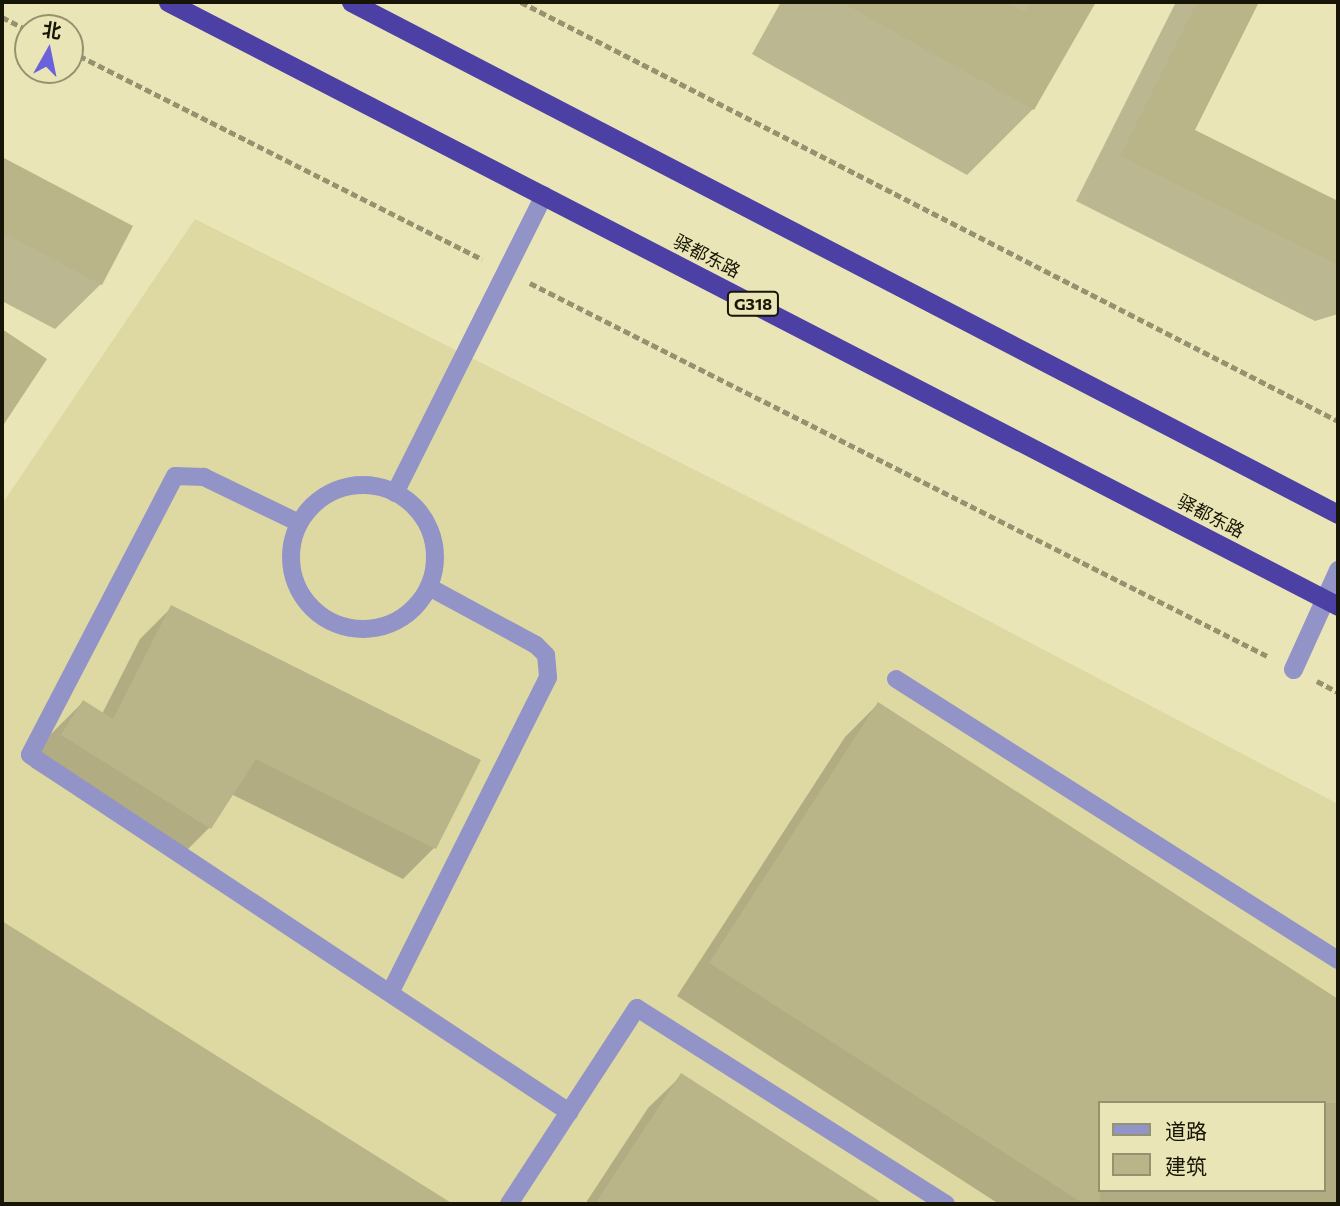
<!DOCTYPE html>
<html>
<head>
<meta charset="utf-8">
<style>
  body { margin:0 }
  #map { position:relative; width:1340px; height:1206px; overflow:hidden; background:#e9e5b6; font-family:Commissioner,"Noto Sans SC",sans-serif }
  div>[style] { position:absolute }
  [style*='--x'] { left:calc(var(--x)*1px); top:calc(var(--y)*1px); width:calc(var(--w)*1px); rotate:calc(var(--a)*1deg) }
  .built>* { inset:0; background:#ded8a3 }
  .shadow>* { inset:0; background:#0003 }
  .building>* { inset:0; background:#bab588 }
  .path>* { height:4.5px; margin-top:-2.25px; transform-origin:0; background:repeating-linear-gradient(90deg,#95926f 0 7px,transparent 0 10.5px) }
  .service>* { height:18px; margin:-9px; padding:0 9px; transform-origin:9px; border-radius:9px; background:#9294c7 }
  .service>.ring { margin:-9px; padding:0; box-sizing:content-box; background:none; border:18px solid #9294c7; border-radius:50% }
  .tertiary>* { height:19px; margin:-9.5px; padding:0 9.5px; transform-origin:9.5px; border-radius:9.5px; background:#9294c7 }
  .trunk>* { height:19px; margin:-9.5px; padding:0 9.5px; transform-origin:9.5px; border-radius:9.5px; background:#4c40a4 }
  span { translate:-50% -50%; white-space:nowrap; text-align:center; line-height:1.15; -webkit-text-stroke:7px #e9e5b6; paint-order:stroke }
  .shield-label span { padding:2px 5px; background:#e9e5b6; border:2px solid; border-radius:5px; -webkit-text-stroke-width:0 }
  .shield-label { font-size:16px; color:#171505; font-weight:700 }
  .street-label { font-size:18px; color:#171505 }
  .frame { position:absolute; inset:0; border:4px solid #171505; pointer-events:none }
  .legend { position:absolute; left:1098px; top:1101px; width:228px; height:91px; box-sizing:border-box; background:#e9e5b6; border:2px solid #95926f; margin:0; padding:9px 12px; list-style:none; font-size:21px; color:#171505 }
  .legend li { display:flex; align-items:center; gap:14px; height:35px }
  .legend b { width:35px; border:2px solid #95926f }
  .north { position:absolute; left:14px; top:14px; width:70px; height:70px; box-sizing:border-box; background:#e9e5b6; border:2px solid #95926f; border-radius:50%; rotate:9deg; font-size:19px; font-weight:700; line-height:28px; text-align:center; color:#171505 }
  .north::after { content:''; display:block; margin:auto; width:24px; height:32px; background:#6b61db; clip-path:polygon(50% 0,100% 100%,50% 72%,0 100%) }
</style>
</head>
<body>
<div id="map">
  <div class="built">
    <i style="clip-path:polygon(evenodd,195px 219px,836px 541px,1338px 804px,1338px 1204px,2px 1204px,2px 504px,195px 219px,1100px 1103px,1324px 1103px,1324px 1190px,1100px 1190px,1100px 1103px)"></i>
  </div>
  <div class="shadow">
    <i style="clip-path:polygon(781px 2px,1094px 2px,1033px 109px,967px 175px,752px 54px)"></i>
    <i style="clip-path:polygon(1176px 2px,1257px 2px,1193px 131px,1338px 203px,1338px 314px,1315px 321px,1076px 201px)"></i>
    <i style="clip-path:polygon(2px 159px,131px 227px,101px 284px,55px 329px,2px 301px)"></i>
    <i style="clip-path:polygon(172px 607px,435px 847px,403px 879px,231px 794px,209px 828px,177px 860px,31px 767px,51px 734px,83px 702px,102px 714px,140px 639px)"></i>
    <i style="clip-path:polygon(evenodd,878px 704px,1338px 1001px,1338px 1204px,999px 1204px,677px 996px,845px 737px,878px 704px,1100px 1103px,1324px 1103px,1324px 1190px,1100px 1190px,1100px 1103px)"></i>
    <i style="clip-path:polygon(2px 923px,424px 1188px,413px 1204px,2px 1204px)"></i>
    <i style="clip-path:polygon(682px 1075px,881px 1204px,585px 1204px,648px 1108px)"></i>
  </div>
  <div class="building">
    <i style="clip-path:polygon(841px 2px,1006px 2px,1025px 12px,1031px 2px,1096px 2px,1034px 110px)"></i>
    <i style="clip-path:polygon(1197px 2px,1259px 2px,1195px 130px,1338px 201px,1338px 265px,1120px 156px)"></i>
    <i style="clip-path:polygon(2px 157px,133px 226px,102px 285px,2px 232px)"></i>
    <i style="clip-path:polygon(2px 329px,47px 359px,2px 427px)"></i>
    <i style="clip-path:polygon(171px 605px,481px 760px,436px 849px,256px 759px,211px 829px,61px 735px,83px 700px,113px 719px)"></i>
    <i style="clip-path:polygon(878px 702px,1338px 999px,1338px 1103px,1100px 1103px,1100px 1204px,1084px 1204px,709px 963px)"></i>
    <i style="clip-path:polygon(2px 921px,453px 1204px,2px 1204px)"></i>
    <i style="clip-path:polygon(681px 1073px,884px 1204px,595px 1204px)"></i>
  </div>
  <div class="path">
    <i style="--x:521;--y:2;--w:918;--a:27.15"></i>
    <i style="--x:2;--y:17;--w:29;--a:27"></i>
    <i style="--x:70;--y:51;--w:462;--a:26.8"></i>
    <i style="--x:530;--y:283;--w:828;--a:26.84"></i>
    <i style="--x:1317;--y:681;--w:24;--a:28"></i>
  </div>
  <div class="service">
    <i class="ring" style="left:291px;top:485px;width:126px;height:126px"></i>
    <i style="--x:395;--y:493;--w:333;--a:-63.4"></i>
    <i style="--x:299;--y:523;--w:106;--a:-154.2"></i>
    <i style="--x:204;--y:477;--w:29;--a:-178"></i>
    <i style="--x:175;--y:476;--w:314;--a:117.5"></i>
    <i style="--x:30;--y:755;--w:647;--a:33.52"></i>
    <i style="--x:896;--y:679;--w:524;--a:32.45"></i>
    <i style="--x:390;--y:993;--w:353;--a:-63.4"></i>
    <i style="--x:548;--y:677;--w:22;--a:-95"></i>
    <i style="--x:546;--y:655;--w:14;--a:-135"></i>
    <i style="--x:536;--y:645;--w:122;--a:-151.5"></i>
    <i style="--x:509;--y:1204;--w:234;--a:-56.9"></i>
    <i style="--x:637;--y:1008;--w:366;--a:32.4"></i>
  </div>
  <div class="tertiary">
    <i style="--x:1293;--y:669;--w:109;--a:-65.6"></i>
  </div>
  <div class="trunk">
    <i style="--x:168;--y:2;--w:1317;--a:27.3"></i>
    <i style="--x:351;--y:2;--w:1112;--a:27.42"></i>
  </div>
  <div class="shield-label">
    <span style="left:753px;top:304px">G318</span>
  </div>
  <div class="street-label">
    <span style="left:707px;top:256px;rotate:27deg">驿都东路</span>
    <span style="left:1211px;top:516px;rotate:27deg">驿都东路</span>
  </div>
  <div class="frame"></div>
  <ul class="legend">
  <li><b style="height:9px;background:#9294c7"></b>道路</li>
  <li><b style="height:19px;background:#bab588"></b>建筑</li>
  </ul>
  <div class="north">北</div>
</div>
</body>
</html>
